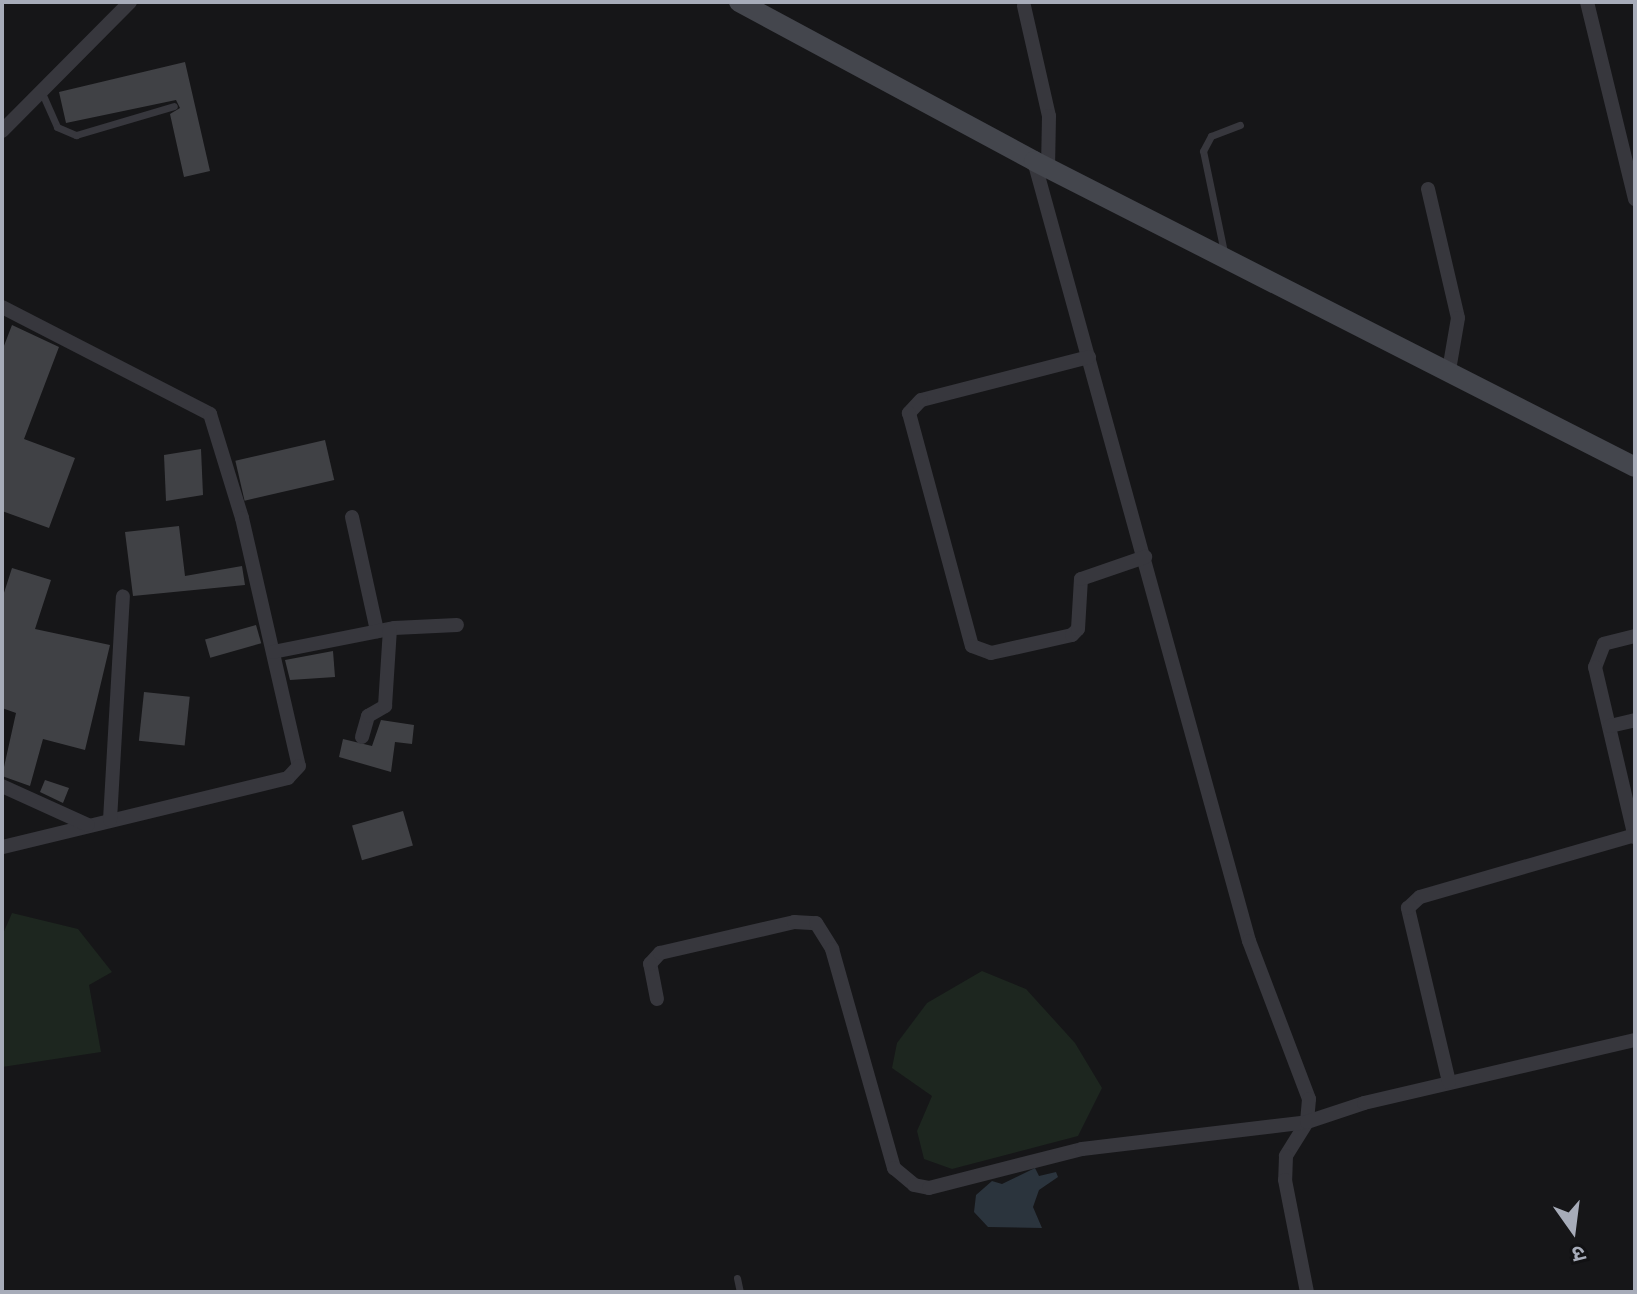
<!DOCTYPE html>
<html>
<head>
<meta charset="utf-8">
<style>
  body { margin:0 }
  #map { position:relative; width:1637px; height:1294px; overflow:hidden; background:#161618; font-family:Helvetica,"Noto Sans Devanagari",sans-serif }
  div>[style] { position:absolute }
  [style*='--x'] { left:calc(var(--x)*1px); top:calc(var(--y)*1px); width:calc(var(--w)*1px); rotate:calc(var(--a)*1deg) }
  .green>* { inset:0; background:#1d261f }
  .water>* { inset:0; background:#2b343d }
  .building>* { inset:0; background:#404145; transform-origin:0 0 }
  .lane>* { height:7px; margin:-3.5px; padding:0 3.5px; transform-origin:3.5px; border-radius:3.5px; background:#37373d }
  .street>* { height:14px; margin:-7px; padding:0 7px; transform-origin:7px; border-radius:7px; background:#37373d }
  .secondary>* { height:20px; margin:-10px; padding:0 10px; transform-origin:10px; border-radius:10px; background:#44464d }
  span { translate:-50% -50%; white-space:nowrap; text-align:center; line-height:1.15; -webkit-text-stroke:8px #111113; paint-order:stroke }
  .frame { position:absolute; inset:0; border:4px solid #a7acb9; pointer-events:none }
  .north { position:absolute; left:1533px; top:1190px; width:80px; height:80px; -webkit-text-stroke:6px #111113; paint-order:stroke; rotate:166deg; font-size:22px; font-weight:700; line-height:32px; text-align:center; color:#a7acb9 }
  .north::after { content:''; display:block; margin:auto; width:28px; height:36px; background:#a7acb9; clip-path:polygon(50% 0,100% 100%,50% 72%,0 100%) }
</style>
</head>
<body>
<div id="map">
  <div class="green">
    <i style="clip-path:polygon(12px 913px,78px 929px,112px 972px,89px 985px,101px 1052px,2px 1067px,2px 936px)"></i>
    <i style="clip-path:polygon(982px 971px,1026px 989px,1075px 1043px,1102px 1088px,1078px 1136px,952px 1169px,924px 1159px,917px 1131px,932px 1096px,892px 1068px,897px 1043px,927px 1003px)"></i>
  </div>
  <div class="water">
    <i style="clip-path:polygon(1035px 1168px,1039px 1176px,1056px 1172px,1058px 1177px,1039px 1190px,1033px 1207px,1042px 1228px,988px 1227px,974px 1212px,976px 1195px,992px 1181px,1002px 1184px)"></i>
  </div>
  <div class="building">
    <i style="clip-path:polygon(185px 62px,210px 171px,184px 177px,170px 114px,180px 108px,176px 100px,66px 123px,59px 92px)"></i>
    <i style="clip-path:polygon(12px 325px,59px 347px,24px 439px,75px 458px,49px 528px,2px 511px,2px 351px)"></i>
    <i style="left:325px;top:440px;width:41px;height:92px;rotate:77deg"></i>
    <i style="clip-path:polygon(201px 449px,203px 495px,166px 501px,164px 455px)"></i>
    <i style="clip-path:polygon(179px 526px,185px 576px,242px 566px,245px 585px,133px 596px,125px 532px)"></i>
    <i style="clip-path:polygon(12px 568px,51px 580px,35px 629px,110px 645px,85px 750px,43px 739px,30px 786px,2px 776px,16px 713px,2px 708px,2px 599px)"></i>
    <i style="left:256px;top:625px;width:19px;height:53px;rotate:74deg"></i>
    <i style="clip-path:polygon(333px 651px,335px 677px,290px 680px,285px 660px)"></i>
    <i style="left:144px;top:692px;width:46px;height:49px;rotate:6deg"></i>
    <i style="clip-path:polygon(381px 720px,414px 725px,412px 744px,395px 742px,391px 772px,339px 757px,343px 739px,372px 746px)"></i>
    <i style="clip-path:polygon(45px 780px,69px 788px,63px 803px,40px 792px)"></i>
    <i style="left:403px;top:811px;width:36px;height:53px;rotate:74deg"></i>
  </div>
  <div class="lane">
    <i style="--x:42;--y:93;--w:37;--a:66"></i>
    <i style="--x:57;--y:127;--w:21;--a:23"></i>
    <i style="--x:76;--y:135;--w:102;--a:-16.5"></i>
    <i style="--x:1224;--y:252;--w:103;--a:-101.7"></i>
    <i style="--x:1203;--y:151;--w:17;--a:-62"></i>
    <i style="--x:1211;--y:136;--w:31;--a:-21"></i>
    <i style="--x:737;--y:1278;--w:14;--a:78"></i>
  </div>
  <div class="street">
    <i style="--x:1587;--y:2;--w:203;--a:76.3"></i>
    <i style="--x:1024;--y:6;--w:113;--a:77.2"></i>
    <i style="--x:1049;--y:116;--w:52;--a:91.1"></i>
    <i style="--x:2;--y:131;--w:182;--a:-45.2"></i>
    <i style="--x:1034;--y:161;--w:809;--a:74.59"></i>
    <i style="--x:1249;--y:941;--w:169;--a:69.2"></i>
    <i style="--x:1309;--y:1099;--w:23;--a:95"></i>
    <i style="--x:1307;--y:1122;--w:40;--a:122"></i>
    <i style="--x:1286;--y:1156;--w:24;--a:92"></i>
    <i style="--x:1285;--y:1180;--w:114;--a:78.9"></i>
    <i style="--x:1428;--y:189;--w:132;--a:76.9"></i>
    <i style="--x:1458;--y:318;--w:53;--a:99.8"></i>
    <i style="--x:2;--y:307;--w:234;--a:27.2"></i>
    <i style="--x:210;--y:414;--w:109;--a:72.9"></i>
    <i style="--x:242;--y:518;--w:254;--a:77.1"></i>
    <i style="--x:299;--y:766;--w:16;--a:133"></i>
    <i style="--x:288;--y:778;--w:294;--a:166.4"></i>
    <i style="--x:1089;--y:357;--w:173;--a:165.6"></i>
    <i style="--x:921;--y:400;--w:18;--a:133"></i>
    <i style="--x:909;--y:413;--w:241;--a:74.9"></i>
    <i style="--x:972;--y:646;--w:20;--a:20"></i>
    <i style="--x:991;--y:653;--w:83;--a:-12.5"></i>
    <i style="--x:1072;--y:635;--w:8;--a:-45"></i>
    <i style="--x:1078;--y:629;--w:50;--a:-86.6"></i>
    <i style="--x:1081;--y:579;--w:68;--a:-19"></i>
    <i style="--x:352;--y:517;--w:117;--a:77.6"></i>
    <i style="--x:1635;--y:636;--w:32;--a:166"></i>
    <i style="--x:1604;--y:644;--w:25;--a:111"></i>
    <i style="--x:1595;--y:667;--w:175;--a:76.8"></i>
    <i style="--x:273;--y:652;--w:123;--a:-11.2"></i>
    <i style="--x:394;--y:628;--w:63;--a:-2.7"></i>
    <i style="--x:1610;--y:726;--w:26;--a:-13"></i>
    <i style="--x:362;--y:737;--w:22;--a:-74"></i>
    <i style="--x:368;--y:716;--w:20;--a:-30"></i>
    <i style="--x:385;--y:706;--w:77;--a:-86.3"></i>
    <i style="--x:2;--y:786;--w:94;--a:24.4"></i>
    <i style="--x:110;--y:820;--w:224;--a:-86.7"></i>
    <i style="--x:657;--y:999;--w:36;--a:-101"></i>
    <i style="--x:650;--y:964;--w:15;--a:-48"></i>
    <i style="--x:660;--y:953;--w:138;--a:-13"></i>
    <i style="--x:794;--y:922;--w:22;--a:3"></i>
    <i style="--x:816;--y:923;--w:31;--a:58"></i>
    <i style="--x:832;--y:949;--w:228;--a:74.2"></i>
    <i style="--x:894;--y:1168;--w:26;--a:40"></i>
    <i style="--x:914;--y:1185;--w:15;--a:11"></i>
    <i style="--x:929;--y:1188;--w:158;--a:-14.3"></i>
    <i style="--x:1082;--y:1149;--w:227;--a:-6.8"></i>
    <i style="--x:1307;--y:1122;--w:60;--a:-18.4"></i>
    <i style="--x:1364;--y:1103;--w:278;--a:-13.1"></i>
    <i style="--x:1449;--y:1082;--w:179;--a:-103.3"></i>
    <i style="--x:1408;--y:908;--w:16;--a:-43"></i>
    <i style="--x:1420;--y:897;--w:224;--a:-16.1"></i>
  </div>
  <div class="secondary">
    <i style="--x:739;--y:2;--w:335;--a:28.3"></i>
    <i style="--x:1034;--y:161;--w:674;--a:26.98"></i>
  </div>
  <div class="frame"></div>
  <div class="north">उ</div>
</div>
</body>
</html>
